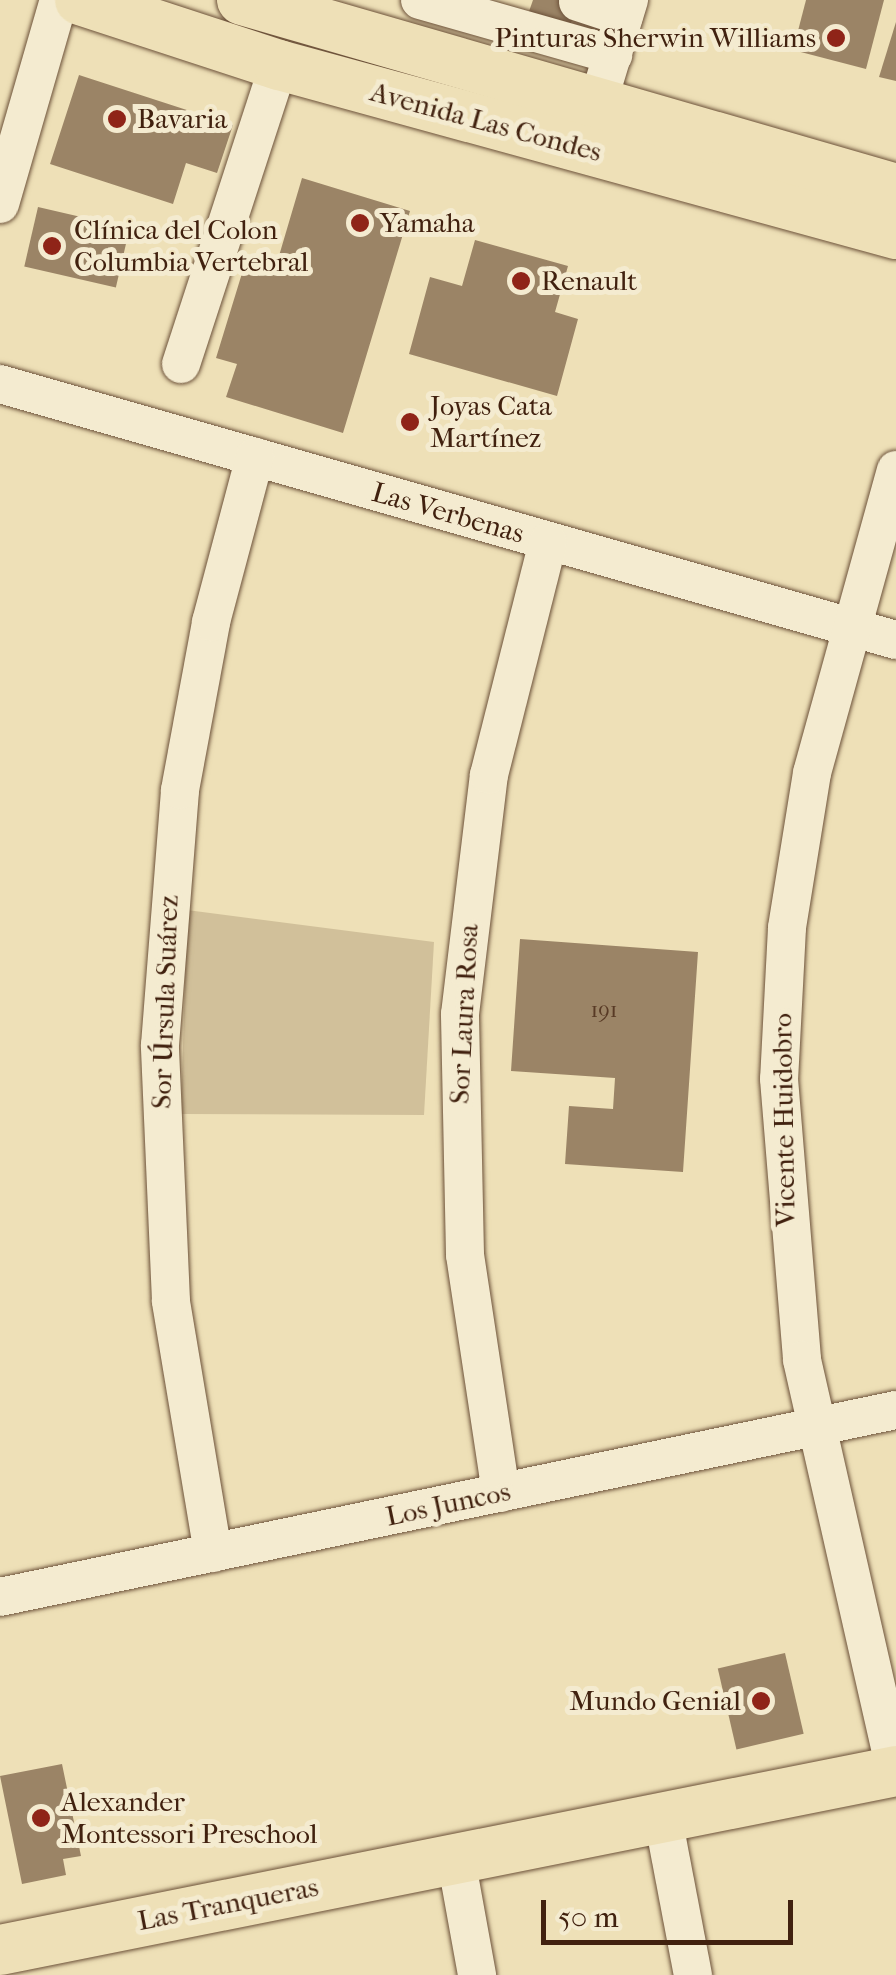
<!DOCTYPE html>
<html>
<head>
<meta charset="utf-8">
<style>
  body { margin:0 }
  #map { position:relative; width:896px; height:1975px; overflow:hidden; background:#eee0b7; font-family:"IM FELL French Canon",serif }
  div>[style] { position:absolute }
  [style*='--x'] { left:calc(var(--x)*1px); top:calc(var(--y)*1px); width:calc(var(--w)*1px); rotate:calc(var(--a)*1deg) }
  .green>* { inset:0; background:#d1c09a }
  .building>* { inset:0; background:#9b8466; transform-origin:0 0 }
  .roads { filter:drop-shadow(0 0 2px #6c5139) drop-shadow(0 0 2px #6c5139) }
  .minor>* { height:38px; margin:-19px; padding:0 19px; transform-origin:19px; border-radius:19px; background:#f4ebd0 }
  .major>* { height:50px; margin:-25px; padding:0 25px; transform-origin:25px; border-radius:25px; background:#eee0b7 }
  .dots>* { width:28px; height:28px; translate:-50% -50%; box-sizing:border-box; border:5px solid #f4ebd0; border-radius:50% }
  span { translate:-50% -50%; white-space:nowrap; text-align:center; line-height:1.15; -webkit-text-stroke:10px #f4ebd0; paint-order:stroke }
  .number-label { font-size:22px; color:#583a25 }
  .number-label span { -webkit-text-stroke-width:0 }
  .poi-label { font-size:28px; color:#41210f }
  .right { translate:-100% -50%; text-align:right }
  .left { translate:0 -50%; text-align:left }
  .street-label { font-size:28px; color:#41210f }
  .scale { position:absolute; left:541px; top:1900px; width:252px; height:45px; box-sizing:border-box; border:5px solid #41210f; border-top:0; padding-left:12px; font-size:30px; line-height:35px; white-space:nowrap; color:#41210f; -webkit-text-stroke:8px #f4ebd0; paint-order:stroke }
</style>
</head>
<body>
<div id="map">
  <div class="green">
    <i style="clip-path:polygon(187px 910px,434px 942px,424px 1115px,181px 1114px)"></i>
  </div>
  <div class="building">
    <i style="clip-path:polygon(533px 0,579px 0,567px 34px,526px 20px)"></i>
    <i style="clip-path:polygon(806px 0,884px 0,866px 69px,793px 50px)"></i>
    <i style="clip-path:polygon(896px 22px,896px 81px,879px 77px)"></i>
    <i style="clip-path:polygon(79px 75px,233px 125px,217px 173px,186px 163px,173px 204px,50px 164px)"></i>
    <i style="clip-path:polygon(302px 178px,410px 211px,343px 433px,226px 397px,237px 364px,216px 358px,247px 257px,276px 266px)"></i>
    <i style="left:38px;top:207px;width:94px;height:61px;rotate:13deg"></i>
    <i style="clip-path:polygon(475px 240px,568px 266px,555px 312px,578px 319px,557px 396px,409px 354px,430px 277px,462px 286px)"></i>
    <i style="clip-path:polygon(520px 939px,698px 952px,683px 1172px,565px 1164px,569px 1106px,613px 1109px,615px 1078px,511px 1071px)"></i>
    <i style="left:785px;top:1653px;width:83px;height:69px;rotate:77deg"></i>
    <i style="clip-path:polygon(62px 1764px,81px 1856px,63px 1859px,66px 1875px,22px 1884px,0 1776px)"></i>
  </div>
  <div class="roads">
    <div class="minor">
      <i style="--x:420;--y:0;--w:201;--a:15.9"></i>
      <i style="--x:578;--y:2;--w:48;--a:18.1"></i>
      <i style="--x:605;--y:79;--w:83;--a:-73.1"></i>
      <i style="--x:0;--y:204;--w:212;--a:-73.9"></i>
      <i style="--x:181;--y:364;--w:315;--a:-71.9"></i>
      <i style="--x:0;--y:384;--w:932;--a:15.95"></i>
      <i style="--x:896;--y:470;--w:314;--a:105.5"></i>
      <i style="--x:812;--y:773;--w:157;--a:99.2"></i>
      <i style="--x:787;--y:928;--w:151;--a:93"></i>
      <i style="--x:779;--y:1079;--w:282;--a:85.3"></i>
      <i style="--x:802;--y:1360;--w:424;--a:77.2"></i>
      <i style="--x:501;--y:1493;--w:241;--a:-98.6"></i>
      <i style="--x:465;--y:1255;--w:241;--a:-91.2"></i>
      <i style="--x:460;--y:1014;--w:241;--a:-83.1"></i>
      <i style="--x:489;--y:775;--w:240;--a:-75.8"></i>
      <i style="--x:213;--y:1553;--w:255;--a:-99.5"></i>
      <i style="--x:171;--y:1301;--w:256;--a:-92.5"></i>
      <i style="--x:160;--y:1045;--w:256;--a:-85.5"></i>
      <i style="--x:180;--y:790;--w:171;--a:-79.5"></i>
      <i style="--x:211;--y:622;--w:171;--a:-75.1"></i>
      <i style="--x:0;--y:1597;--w:915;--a:-11.79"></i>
      <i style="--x:663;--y:1818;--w:160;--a:79.2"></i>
      <i style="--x:456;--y:1859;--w:118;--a:79.7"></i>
    </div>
    <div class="major">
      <i style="--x:80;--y:0;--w:209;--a:18.1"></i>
      <i style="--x:279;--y:65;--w:640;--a:15.32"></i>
      <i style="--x:242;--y:0;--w:681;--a:16.12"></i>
      <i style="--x:0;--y:1950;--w:914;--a:-11.3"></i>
    </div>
  </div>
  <div class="dots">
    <i style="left:836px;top:38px;background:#8f2418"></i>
    <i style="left:117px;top:119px;background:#8f2418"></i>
    <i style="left:360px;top:223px;background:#8f2418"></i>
    <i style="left:52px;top:246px;background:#8f2418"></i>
    <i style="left:521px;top:281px;background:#8f2418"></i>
    <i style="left:410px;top:422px;background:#8f2418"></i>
    <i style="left:761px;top:1701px;background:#8f2418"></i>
    <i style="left:41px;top:1818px;background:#8f2418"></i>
  </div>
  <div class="number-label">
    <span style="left:604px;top:1011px">191</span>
  </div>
  <div class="poi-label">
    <span class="right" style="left:816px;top:38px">Pinturas Sherwin Williams</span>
    <span class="left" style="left:137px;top:119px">Bavaria</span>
    <span class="left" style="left:380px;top:223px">Yamaha</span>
    <span class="left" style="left:74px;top:246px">Clínica del Colon<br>Columbia Vertebral</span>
    <span class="left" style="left:541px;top:281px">Renault</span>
    <span class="left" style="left:430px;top:422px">Joyas Cata<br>Martínez</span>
    <span class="right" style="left:741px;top:1701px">Mundo Genial</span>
    <span class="left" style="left:61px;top:1818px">Alexander<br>Montessori Preschool</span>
  </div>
  <div class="street-label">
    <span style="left:486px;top:122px;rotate:15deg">Avenida Las Condes</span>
    <span style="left:448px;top:513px;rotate:16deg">Las Verbenas</span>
    <span style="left:165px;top:1002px;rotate:-88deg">Sor Úrsula Suárez</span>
    <span style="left:464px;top:1014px;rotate:-87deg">Sor Laura Rosa</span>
    <span style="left:784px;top:1120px;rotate:-91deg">Vicente Huidobro</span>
    <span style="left:448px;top:1504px;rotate:-12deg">Los Juncos</span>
    <span style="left:228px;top:1904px;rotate:-11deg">Las Tranqueras</span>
  </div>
  <div class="scale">50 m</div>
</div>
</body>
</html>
